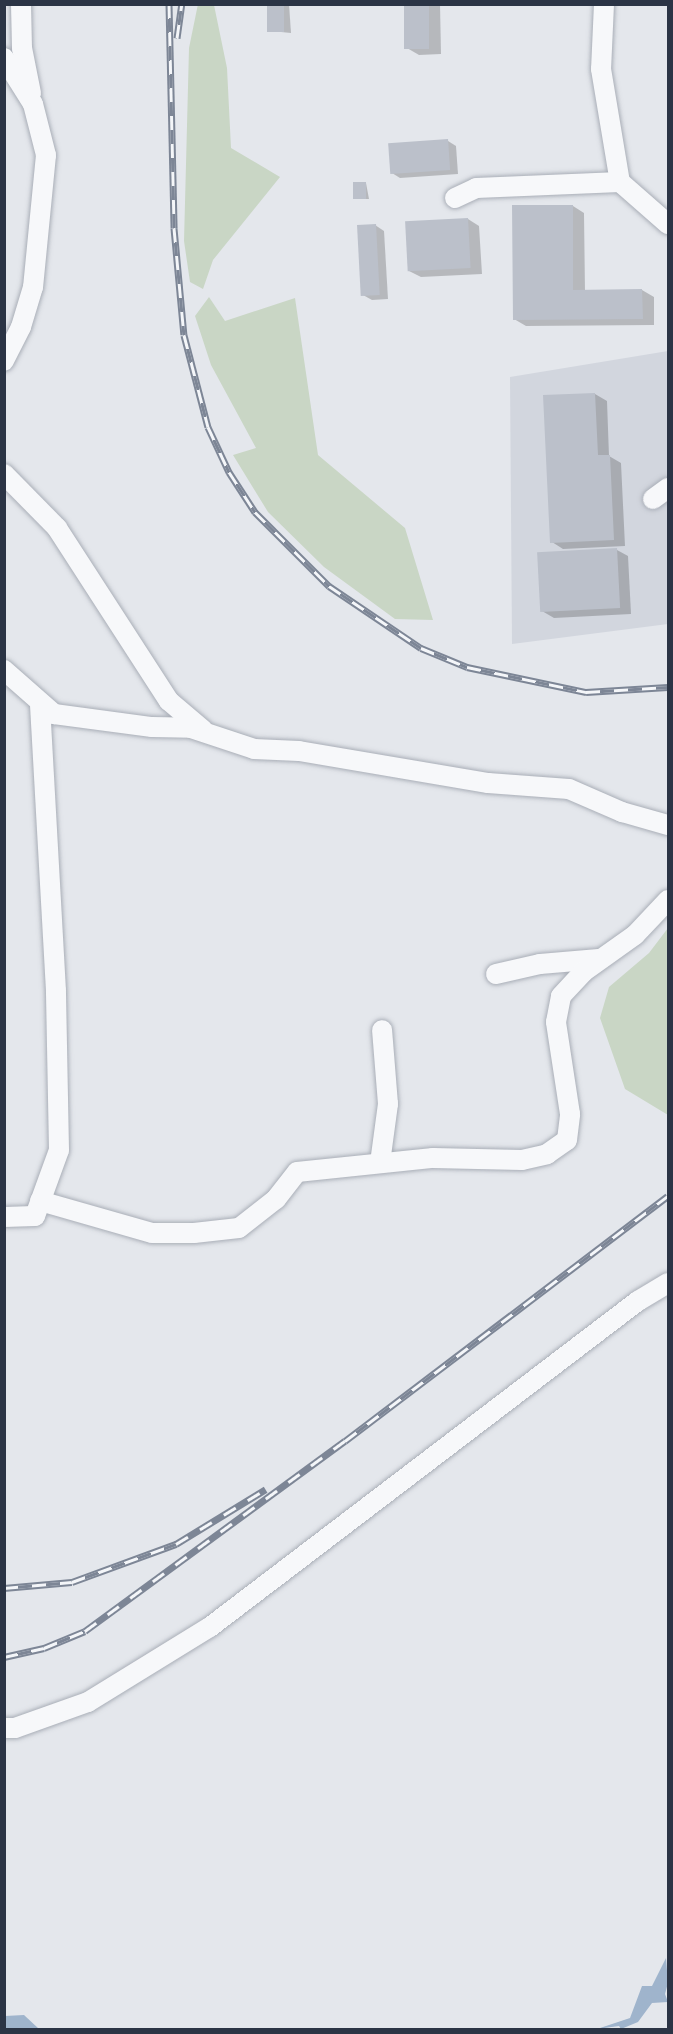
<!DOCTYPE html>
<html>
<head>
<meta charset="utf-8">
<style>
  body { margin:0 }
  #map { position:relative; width:673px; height:2034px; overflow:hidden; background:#e4e7ec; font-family:Helvetica,sans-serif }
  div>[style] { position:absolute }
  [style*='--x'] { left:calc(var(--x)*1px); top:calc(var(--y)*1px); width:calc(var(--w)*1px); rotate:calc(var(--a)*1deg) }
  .built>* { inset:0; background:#d2d6de }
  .green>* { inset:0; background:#c9d6c5 }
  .water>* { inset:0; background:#9fb4cc }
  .shadow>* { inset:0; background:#0003 }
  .building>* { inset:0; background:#bbc0ca; transform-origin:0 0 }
  .roads { filter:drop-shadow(0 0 2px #a9aeb7) drop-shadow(0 0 2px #a9aeb7) }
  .minor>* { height:20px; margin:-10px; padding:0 10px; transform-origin:10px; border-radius:10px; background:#f7f8fa }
  .rail>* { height:7px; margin-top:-3.5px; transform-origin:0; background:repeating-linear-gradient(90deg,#f4f6f9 0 14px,#7d8696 0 28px); box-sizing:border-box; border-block:2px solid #7d8696 }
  span { translate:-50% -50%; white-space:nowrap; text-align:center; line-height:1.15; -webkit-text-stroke:5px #f4f6f9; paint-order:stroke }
  .frame { position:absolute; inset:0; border:6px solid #2b3445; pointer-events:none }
</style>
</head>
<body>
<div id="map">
  <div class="built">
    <i style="clip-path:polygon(668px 351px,668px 624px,512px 644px,510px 377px)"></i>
  </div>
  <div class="green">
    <i style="clip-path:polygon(198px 4px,214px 5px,227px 68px,231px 148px,280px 177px,213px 260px,203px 289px,190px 282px,184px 241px,189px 48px)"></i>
    <i style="clip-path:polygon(209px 297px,225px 321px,295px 298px,318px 455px,405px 528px,433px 620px,395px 619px,324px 567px,268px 512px,233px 455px,256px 448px,211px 365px,195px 316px)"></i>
    <i style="clip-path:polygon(668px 928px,668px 1115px,625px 1089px,600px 1018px,609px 987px,649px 953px)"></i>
  </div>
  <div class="water">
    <i style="clip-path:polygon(666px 1958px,668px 1983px,665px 1994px,668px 2002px,652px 2003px,638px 2022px,621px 2029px,619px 2026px,597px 2029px,630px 2018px,642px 1986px,652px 1986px)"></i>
    <i style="clip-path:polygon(24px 2015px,39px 2029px,5px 2029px,5px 2016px)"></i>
  </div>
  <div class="shadow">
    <i style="clip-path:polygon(269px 4px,289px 4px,291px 33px,271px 31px)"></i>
    <i style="clip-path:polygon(406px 4px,440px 4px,441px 54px,419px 55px,407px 48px)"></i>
    <i style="clip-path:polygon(448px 141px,456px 146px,458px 174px,400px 178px,392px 173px)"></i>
    <i style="clip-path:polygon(366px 183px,369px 199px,355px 199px)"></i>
    <i style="clip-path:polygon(573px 206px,584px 213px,585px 291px,642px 290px,654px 297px,654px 325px,526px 326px,514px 319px)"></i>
    <i style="clip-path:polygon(468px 219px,479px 226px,482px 274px,421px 277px,409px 271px)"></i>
    <i style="clip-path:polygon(375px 225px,384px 231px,388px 299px,372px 300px,363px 295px)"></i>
    <i style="clip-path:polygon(595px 394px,607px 401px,609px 456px,621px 463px,625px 546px,563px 549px,552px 542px)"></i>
    <i style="clip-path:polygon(617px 550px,628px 556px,631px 614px,554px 618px,542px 611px)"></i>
  </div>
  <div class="building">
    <i style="left:267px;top:4px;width:17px;height:28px"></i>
    <i style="left:404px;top:4px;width:25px;height:45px"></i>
    <i style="left:448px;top:139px;width:31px;height:60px;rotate:86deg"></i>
    <i style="left:353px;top:182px;width:13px;height:17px"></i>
    <i style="clip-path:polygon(512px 205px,573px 205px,573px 290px,642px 289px,643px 319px,513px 320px)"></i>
    <i style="left:468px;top:218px;width:50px;height:63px;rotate:87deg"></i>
    <i style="left:376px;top:224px;width:71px;height:19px;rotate:87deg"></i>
    <i style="clip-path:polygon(595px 393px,598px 455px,610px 455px,614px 540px,550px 543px,543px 395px)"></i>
    <i style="left:617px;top:548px;width:60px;height:80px;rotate:87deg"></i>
  </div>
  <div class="roads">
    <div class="minor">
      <i style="--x:21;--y:4;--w:44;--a:88.7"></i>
      <i style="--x:22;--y:48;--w:46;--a:78.7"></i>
      <i style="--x:604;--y:4;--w:65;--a:92.6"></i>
      <i style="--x:601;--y:69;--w:115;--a:80.5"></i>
      <i style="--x:620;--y:182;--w:64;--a:41.2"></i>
      <i style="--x:4;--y:58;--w:54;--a:57.8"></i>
      <i style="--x:33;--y:104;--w:53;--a:75.7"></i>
      <i style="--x:46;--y:155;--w:133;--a:95.6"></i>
      <i style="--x:33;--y:287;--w:42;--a:106.7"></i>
      <i style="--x:21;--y:327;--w:38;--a:117"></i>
      <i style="--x:455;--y:198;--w:23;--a:-25"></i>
      <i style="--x:476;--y:188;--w:144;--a:-2.4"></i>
      <i style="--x:4;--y:474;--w:76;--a:45.5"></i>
      <i style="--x:57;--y:528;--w:206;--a:57.1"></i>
      <i style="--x:169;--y:701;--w:45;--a:40.5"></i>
      <i style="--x:653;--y:499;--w:19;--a:-36"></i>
      <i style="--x:4;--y:670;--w:67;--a:41.3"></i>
      <i style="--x:54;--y:714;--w:99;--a:7.6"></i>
      <i style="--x:152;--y:727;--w:39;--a:1"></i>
      <i style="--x:191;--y:728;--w:66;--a:18.4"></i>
      <i style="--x:254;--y:749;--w:45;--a:2.5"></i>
      <i style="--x:299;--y:751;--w:192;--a:9.6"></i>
      <i style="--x:488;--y:783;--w:81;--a:4.2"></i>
      <i style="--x:569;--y:789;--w:58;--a:23.5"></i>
      <i style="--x:622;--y:812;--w:48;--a:15.8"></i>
      <i style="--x:496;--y:974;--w:45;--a:-12.8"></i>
      <i style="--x:540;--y:964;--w:59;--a:-4.8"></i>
      <i style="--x:380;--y:1163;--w:60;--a:-82.3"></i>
      <i style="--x:388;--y:1104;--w:74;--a:-94.6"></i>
      <i style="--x:40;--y:1201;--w:116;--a:15.9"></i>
      <i style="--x:152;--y:1233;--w:42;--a:0"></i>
      <i style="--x:194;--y:1233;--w:45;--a:-6.3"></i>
      <i style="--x:239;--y:1228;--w:47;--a:-38.1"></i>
      <i style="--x:276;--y:1199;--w:34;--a:-52"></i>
      <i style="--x:297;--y:1172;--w:137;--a:-5.9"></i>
      <i style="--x:433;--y:1158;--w:89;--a:1.3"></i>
      <i style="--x:522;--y:1160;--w:26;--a:-13"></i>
      <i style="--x:547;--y:1154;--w:24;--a:-35"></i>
      <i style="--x:567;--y:1140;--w:26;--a:-83"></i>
      <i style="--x:570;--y:1114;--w:93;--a:-98.7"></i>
      <i style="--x:556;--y:1022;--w:26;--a:-79"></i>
      <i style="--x:561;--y:996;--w:33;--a:-47"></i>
      <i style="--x:583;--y:972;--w:64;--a:-35.4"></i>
      <i style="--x:635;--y:935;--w:48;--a:-46.7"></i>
      <i style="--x:4;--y:1217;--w:31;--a:-2"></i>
      <i style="--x:35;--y:1216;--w:70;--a:-70"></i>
      <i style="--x:59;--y:1150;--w:159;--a:-91.1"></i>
      <i style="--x:56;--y:991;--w:287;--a:-93.2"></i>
      <i style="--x:4;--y:1728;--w:11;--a:0"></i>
      <i style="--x:15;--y:1728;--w:77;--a:-19.6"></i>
      <i style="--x:88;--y:1702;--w:143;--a:-31.6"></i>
      <i style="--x:210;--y:1627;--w:538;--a:-37.3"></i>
      <i style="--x:638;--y:1301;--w:35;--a:-31"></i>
    </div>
  </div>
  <div class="rail">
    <i style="--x:169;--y:4;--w:224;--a:88.7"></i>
    <i style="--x:174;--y:228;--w:107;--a:84.7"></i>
    <i style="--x:184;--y:335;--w:95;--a:75.4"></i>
    <i style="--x:208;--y:427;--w:50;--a:65"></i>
    <i style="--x:229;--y:472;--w:48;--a:57"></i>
    <i style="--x:255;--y:512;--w:105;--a:45"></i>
    <i style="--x:329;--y:586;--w:111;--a:34"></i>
    <i style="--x:421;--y:648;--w:50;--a:22.4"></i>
    <i style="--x:467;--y:667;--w:122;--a:11.9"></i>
    <i style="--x:586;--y:692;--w:82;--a:-3.5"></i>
    <i style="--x:177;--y:38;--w:34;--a:-82"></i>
    <i style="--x:4;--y:1588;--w:68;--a:-5"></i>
    <i style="--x:72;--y:1582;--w:111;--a:-20.1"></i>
    <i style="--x:176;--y:1544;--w:105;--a:-31.4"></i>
    <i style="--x:4;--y:1657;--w:41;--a:-12.7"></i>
    <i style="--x:44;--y:1648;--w:44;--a:-22.5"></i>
    <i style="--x:85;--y:1631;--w:322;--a:-36.2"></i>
    <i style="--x:345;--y:1441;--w:405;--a:-37.2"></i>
  </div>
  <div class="frame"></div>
</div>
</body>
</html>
